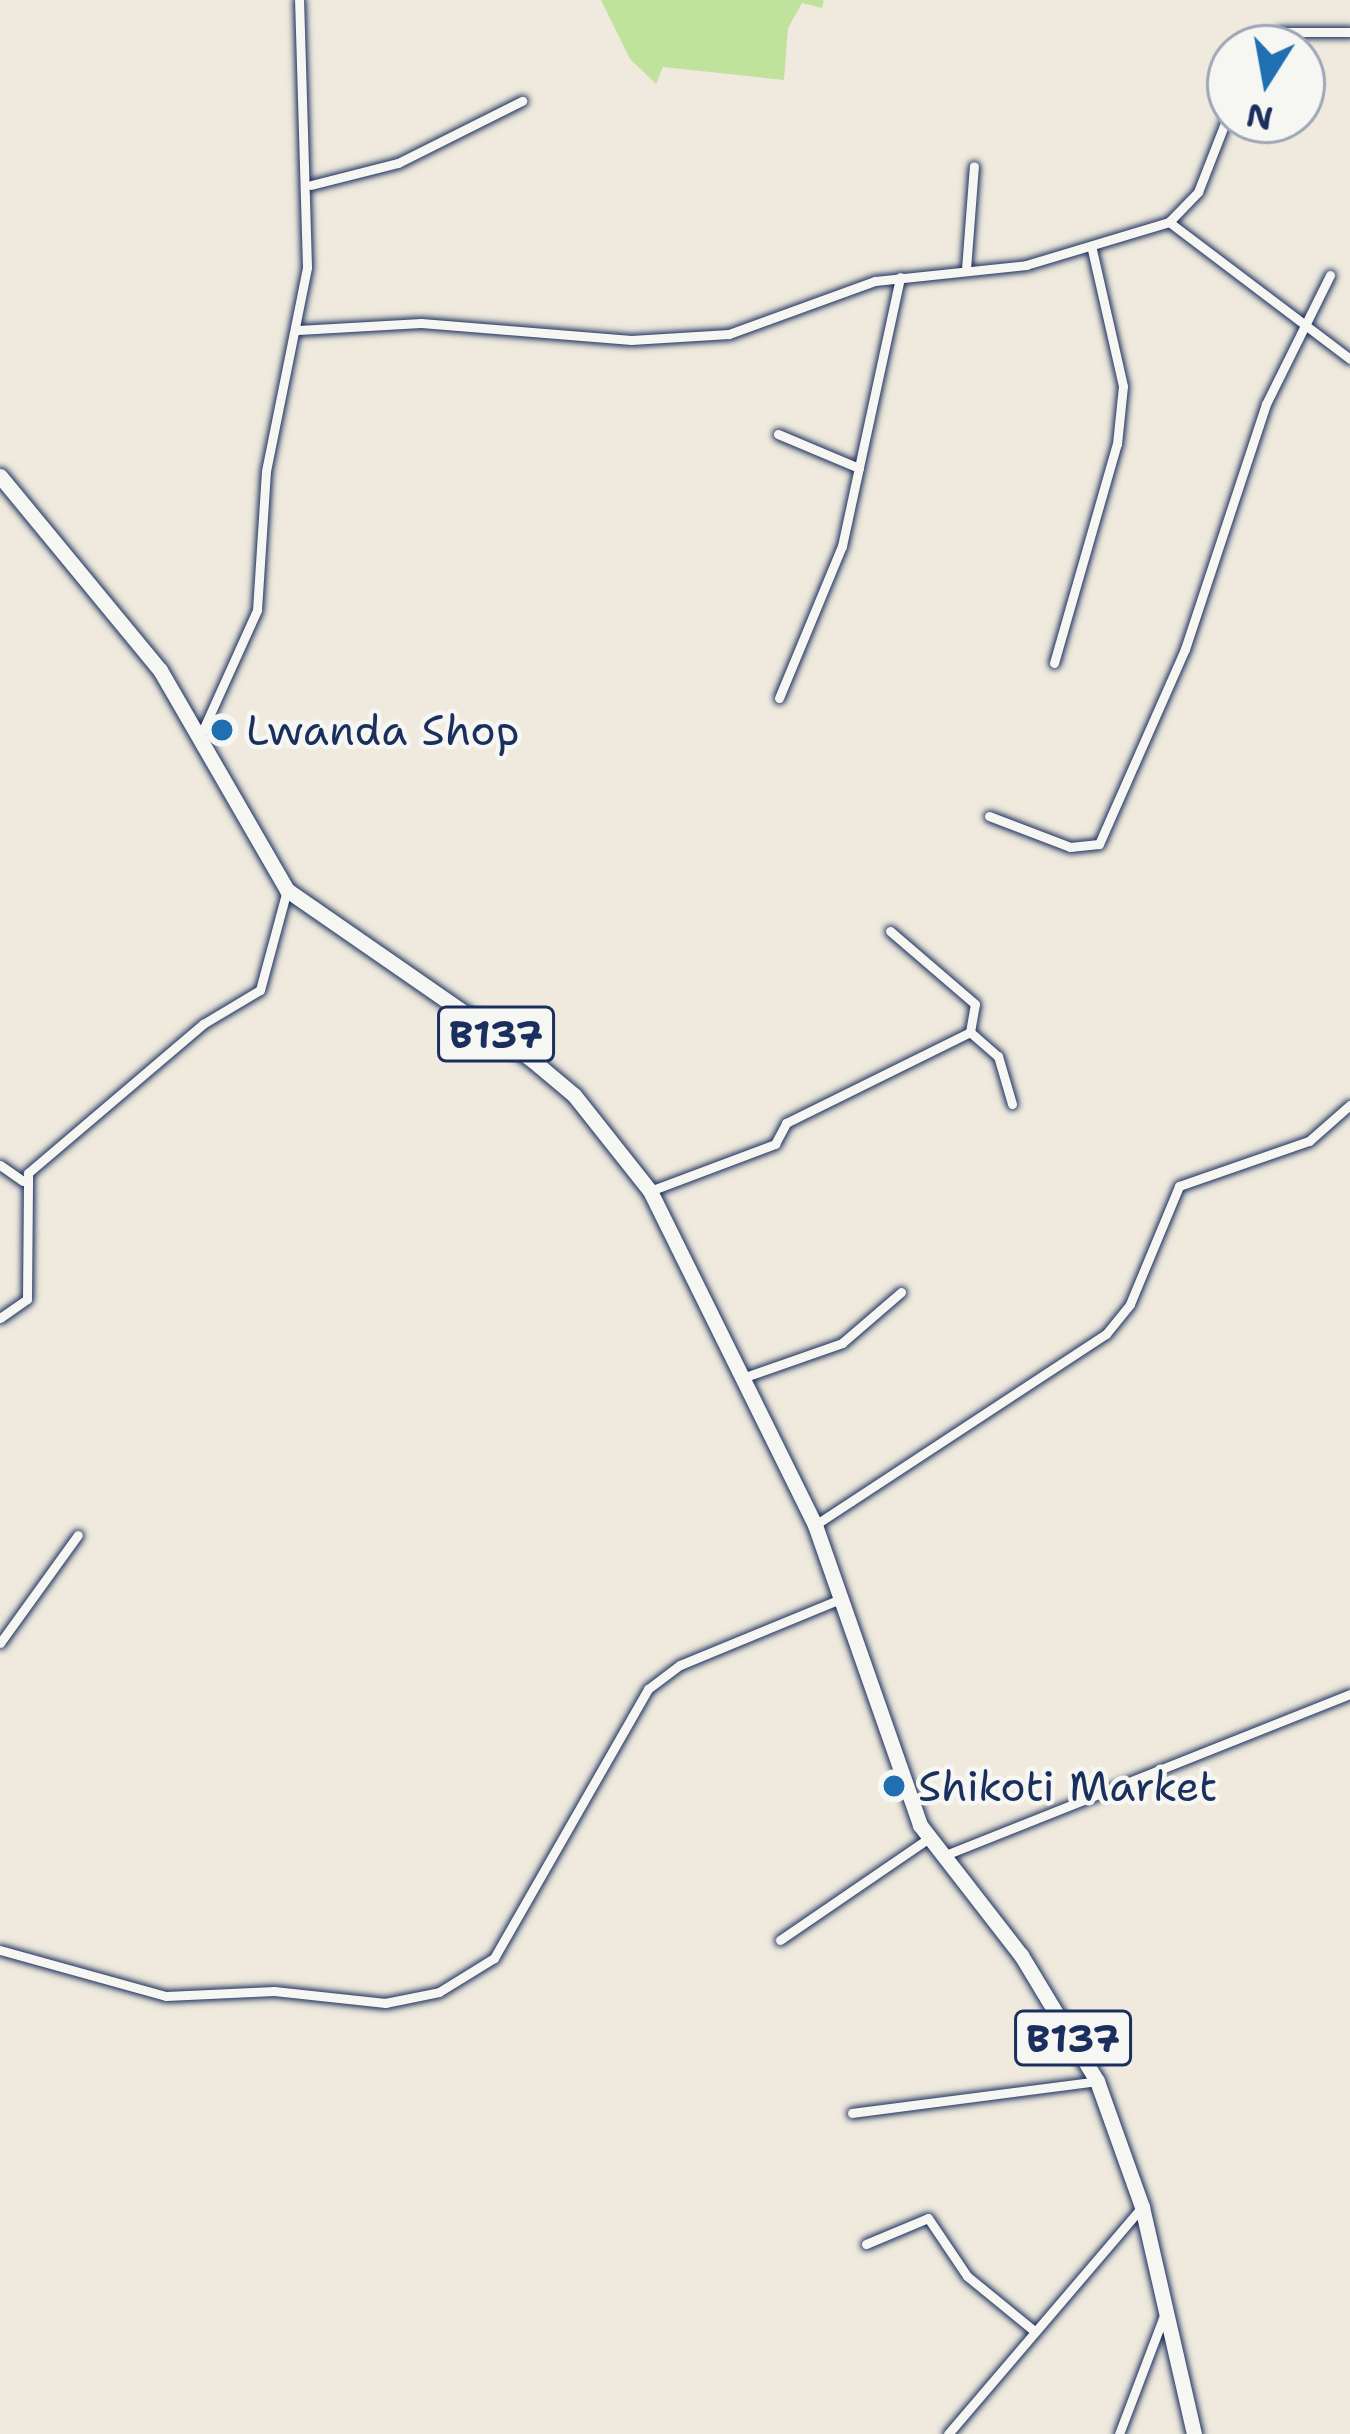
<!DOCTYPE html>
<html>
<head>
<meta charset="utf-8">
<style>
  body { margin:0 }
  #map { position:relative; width:1350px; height:2434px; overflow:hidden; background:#efeadd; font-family:"Shantell Sans",sans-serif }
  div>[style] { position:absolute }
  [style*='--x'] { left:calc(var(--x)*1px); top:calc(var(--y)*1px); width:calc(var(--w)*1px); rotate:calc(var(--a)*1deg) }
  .green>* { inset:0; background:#bfe39d }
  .roads { filter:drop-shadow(0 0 3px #1b2f5e) drop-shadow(0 0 3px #1b2f5e) }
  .street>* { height:9px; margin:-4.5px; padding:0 4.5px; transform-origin:4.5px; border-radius:4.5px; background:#f6f6f2 }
  .primary>* { height:15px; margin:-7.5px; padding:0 7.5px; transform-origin:7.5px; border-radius:7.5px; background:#f6f6f2 }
  .dots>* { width:33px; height:33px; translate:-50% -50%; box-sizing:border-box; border:6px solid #f6f6f2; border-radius:50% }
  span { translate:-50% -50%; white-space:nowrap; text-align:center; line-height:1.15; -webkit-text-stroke:9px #f6f6f2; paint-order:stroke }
  .shield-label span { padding:3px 9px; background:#f6f6f2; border:3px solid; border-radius:9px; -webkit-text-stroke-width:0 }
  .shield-label { font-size:39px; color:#1b2f5e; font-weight:700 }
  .poi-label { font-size:42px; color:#1b2f5e }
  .left { translate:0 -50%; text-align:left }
  .north { position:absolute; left:1206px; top:24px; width:120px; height:120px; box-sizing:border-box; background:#f6f6f2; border:3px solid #9ea6b7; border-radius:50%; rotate:191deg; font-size:33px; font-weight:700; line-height:48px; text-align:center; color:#1b2f5e }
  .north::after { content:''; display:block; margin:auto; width:42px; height:54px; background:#1f6fb2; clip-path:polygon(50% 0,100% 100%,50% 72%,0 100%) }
</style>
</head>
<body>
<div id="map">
  <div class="green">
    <i style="clip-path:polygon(601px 0,824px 0,822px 8px,802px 3px,788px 28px,784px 80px,663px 67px,656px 84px,630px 59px)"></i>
  </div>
  <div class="roads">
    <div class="street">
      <i style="--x:1259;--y:48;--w:26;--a:-37"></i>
      <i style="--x:1280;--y:32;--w:70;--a:0"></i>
      <i style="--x:311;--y:185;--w:90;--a:-14.2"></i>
      <i style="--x:398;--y:163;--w:139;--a:-26.6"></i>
      <i style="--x:1169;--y:222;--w:227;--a:37.1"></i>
      <i style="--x:966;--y:269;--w:103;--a:-85.6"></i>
      <i style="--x:298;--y:330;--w:123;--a:-3.3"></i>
      <i style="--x:421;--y:323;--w:211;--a:4.6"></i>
      <i style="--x:631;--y:340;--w:98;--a:-3.5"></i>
      <i style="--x:729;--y:334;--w:155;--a:-20"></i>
      <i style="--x:875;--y:281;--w:152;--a:-6"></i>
      <i style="--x:1026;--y:265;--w:149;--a:-16.7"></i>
      <i style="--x:1169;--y:222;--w:42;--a:-46"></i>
      <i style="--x:1198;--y:192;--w:88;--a:-68.7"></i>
      <i style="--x:778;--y:434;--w:88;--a:22.8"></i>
      <i style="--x:1054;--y:663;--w:228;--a:-74"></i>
      <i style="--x:1117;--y:444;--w:58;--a:-84.1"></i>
      <i style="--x:1123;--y:386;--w:140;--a:-102.8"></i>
      <i style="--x:779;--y:698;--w:165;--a:-67.5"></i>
      <i style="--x:842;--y:546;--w:275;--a:-77.8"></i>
      <i style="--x:202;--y:732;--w:134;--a:-65.7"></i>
      <i style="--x:257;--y:610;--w:139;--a:-86.3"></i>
      <i style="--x:266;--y:471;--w:208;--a:-78.6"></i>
      <i style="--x:307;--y:267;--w:267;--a:-91.7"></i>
      <i style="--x:989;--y:816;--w:87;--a:20.9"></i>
      <i style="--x:1070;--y:847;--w:29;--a:-6"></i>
      <i style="--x:1099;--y:844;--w:213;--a:-66.2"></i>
      <i style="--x:1185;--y:649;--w:258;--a:-71.7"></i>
      <i style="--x:1266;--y:404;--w:144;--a:-63.6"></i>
      <i style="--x:970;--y:1032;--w:37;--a:41"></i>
      <i style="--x:998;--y:1056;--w:50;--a:73.7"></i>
      <i style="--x:0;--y:1165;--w:28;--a:35"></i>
      <i style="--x:650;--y:1191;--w:134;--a:-20.6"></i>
      <i style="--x:775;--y:1144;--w:24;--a:-62"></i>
      <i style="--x:786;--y:1123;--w:205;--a:-26.3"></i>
      <i style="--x:970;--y:1032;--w:28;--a:-80"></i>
      <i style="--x:975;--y:1004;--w:112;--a:-139.3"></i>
      <i style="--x:0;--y:1318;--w:33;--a:-35"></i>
      <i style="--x:27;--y:1299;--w:126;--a:-89.5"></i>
      <i style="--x:28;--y:1173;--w:230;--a:-40.4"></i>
      <i style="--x:203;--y:1024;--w:66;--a:-30.8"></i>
      <i style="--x:260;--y:990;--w:104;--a:-74.9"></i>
      <i style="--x:748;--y:1376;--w:100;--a:-19.3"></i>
      <i style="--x:842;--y:1343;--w:78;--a:-40.8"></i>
      <i style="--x:815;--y:1525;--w:348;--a:-33.3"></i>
      <i style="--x:1106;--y:1334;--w:38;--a:-51"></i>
      <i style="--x:1130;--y:1304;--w:128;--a:-67.4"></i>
      <i style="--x:1179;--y:1186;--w:138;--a:-19.1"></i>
      <i style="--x:1309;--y:1141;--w:55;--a:-41.3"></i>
      <i style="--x:0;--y:1643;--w:133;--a:-54.2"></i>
      <i style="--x:943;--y:1856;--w:438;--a:-21.7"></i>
      <i style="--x:780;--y:1940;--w:181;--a:-34.4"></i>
      <i style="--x:0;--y:1950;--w:172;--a:15.5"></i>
      <i style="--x:166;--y:1996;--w:108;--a:-2.7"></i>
      <i style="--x:274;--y:1991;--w:112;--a:6.2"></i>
      <i style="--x:385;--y:2003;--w:55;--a:-11.5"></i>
      <i style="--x:439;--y:1992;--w:65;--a:-31.7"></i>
      <i style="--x:494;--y:1958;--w:310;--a:-60.2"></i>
      <i style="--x:648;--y:1689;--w:40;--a:-37"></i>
      <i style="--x:680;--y:1665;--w:173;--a:-22.4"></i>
      <i style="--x:852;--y:2113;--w:247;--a:-7.4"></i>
      <i style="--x:866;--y:2244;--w:67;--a:-22.8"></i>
      <i style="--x:928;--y:2218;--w:70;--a:56.1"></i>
      <i style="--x:967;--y:2276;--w:85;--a:39.3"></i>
      <i style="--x:948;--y:2434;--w:299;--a:-49.5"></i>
      <i style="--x:1119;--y:2434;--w:129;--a:-69.2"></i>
    </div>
    <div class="primary">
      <i style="--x:0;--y:476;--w:251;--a:50.5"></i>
      <i style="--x:160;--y:670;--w:254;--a:60"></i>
      <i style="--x:287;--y:890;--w:297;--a:34.7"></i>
      <i style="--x:531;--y:1059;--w:56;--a:39.9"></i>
      <i style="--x:574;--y:1095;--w:122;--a:51.6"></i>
      <i style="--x:650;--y:1191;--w:373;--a:63.7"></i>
      <i style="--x:815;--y:1525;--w:318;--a:70.7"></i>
      <i style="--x:920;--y:1825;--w:165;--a:52.2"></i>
      <i style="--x:1021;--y:1955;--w:147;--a:58.9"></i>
      <i style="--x:1097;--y:2081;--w:134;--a:70.3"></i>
      <i style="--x:1142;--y:2207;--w:233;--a:77.1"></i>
    </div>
  </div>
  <div class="dots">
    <i style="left:222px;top:730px;background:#1f6fb2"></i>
    <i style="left:894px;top:1786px;background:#1f6fb2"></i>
  </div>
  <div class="shield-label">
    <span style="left:496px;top:1034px">B137</span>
    <span style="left:1073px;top:2038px">B137</span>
  </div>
  <div class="poi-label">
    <span class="left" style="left:246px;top:730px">Lwanda Shop</span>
    <span class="left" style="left:918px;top:1786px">Shikoti Market</span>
  </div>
  <div class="north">N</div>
</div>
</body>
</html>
